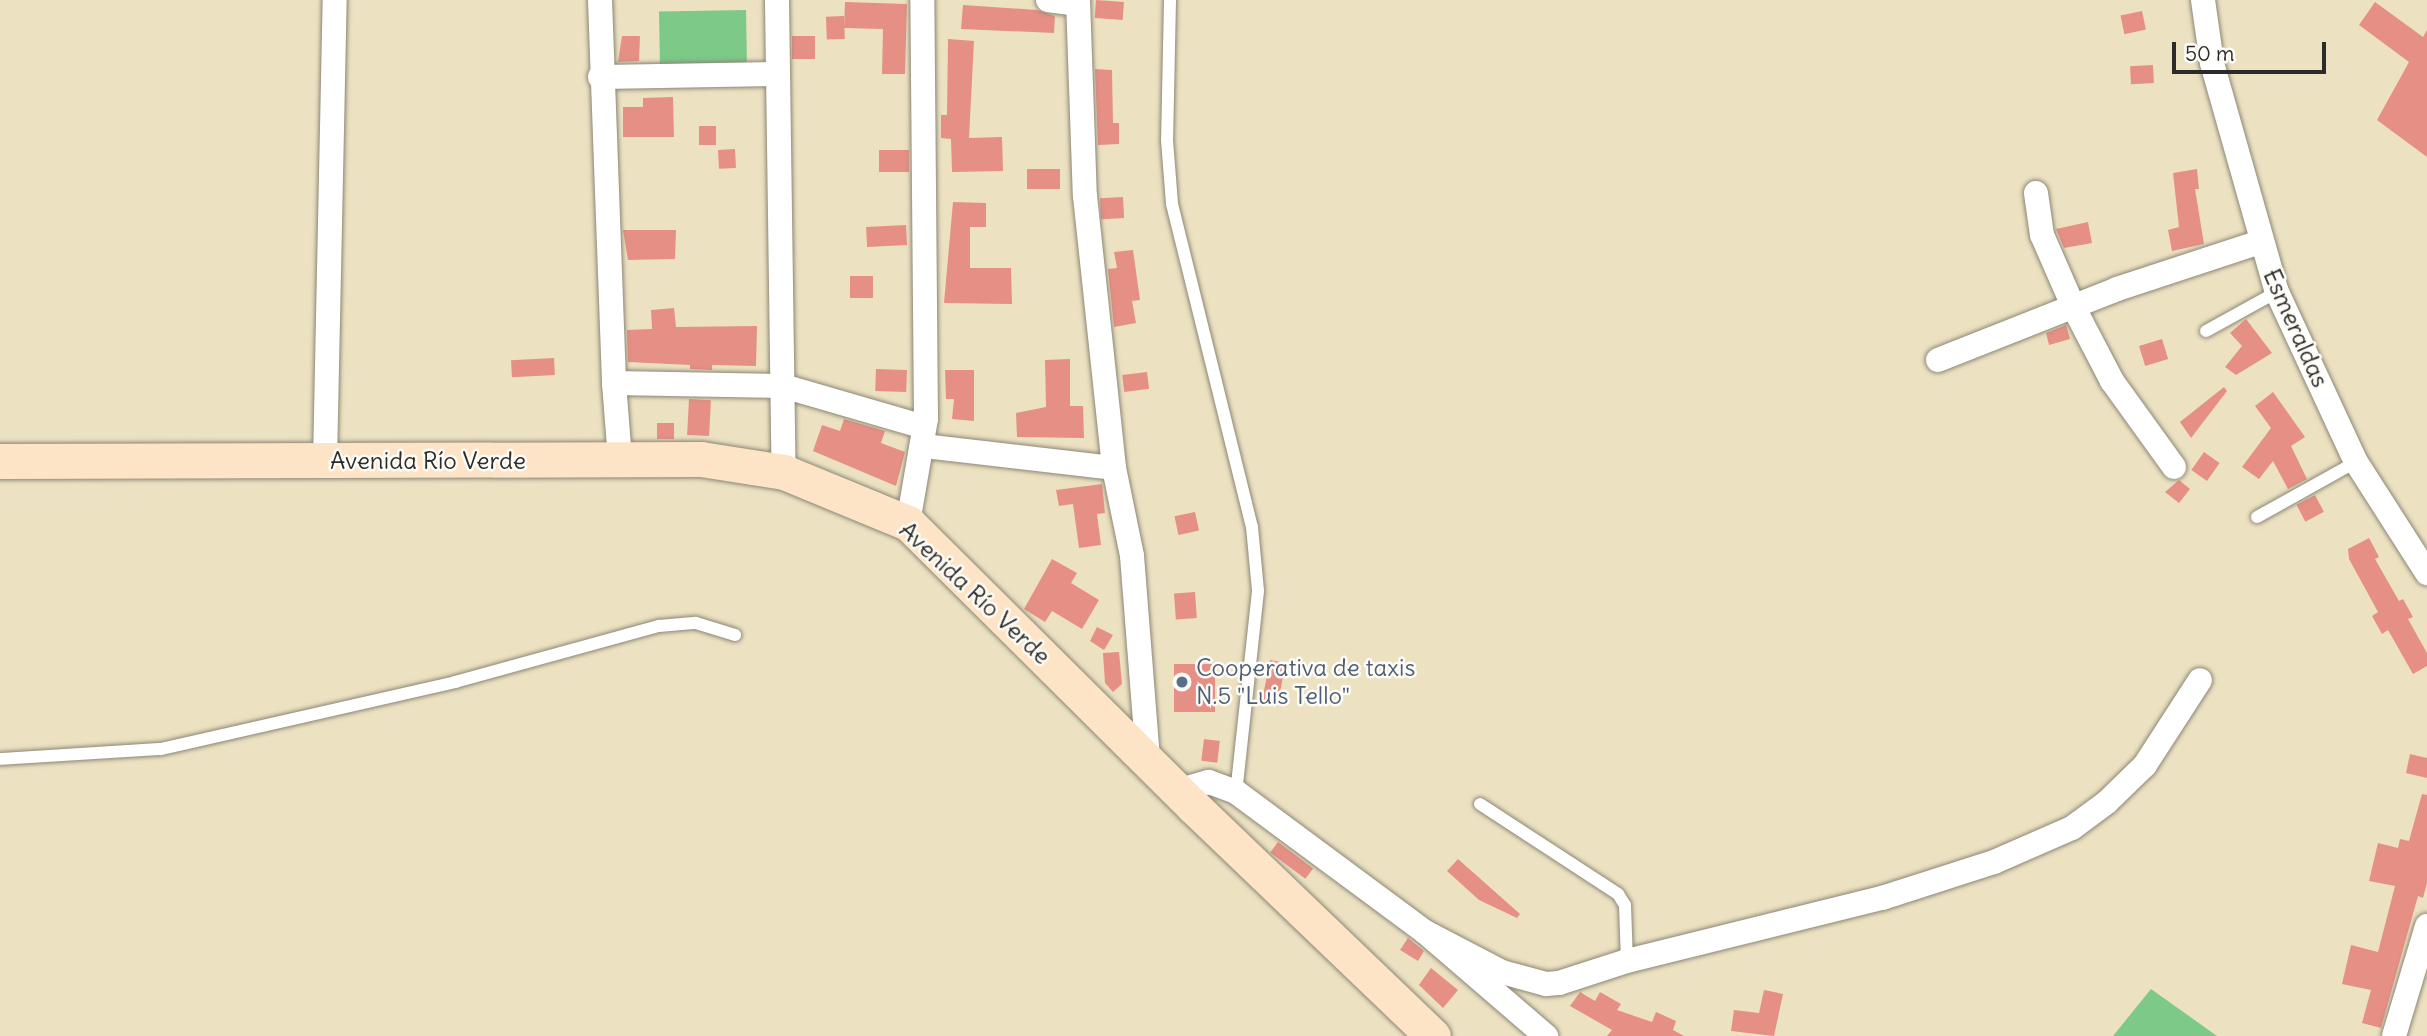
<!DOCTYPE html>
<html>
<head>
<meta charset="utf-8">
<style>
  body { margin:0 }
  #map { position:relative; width:2427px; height:1036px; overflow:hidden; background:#ece2c2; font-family:Delius,sans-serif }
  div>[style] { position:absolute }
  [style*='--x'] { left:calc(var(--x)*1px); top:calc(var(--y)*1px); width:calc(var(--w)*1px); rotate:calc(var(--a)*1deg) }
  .green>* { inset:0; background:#7cc988; transform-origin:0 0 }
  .building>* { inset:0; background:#e68f85; transform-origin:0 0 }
  .roads { filter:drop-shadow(0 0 2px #8c8676) drop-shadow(0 0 2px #8c8676) }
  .service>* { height:12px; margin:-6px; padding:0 6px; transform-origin:6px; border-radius:6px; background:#fff }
  .minor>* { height:24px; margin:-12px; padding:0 12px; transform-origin:12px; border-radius:12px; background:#fff }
  .secondary>* { height:35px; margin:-17.5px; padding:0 17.5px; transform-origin:17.5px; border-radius:17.5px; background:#fee4c6 }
  .dots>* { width:19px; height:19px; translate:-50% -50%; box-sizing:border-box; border:4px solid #fdfcf7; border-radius:50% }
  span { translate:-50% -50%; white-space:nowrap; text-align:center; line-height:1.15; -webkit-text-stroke:5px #fdfcf7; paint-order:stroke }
  .street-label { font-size:24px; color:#2b2b2b }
  .service-label { font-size:24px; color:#4e5e75 }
  .left { translate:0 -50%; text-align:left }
  .scale { position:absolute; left:2172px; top:42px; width:154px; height:32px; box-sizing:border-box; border:4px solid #2b2b2b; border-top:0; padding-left:9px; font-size:21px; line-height:24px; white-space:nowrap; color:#2b2b2b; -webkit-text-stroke:5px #fdfcf7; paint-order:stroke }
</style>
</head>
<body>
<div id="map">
  <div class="green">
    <i style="left:746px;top:10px;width:56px;height:87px;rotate:89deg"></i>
    <i style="clip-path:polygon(2151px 989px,2217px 1036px,2113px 1036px)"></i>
  </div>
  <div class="building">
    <i style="left:1096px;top:0;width:28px;height:18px;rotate:4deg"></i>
    <i style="clip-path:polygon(845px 2px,907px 4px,905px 74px,882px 74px,883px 29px,844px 28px)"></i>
    <i style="clip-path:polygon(2375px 2px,2423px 37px,2427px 30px,2427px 157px,2377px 120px,2409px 62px,2359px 25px)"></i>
    <i style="clip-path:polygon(963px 5px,1037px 10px,1055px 16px,1054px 33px,961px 29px)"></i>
    <i style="left:2142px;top:11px;width:19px;height:22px;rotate:78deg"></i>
    <i style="left:844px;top:16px;width:23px;height:18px;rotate:88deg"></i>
    <i style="clip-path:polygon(622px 36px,640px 36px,639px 61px,618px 62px)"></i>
    <i style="left:815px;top:36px;width:23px;height:23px;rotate:90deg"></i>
    <i style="clip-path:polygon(948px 39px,974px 41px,969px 138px,1002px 137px,1003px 171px,952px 172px,951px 139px,941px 138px,941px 115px,947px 115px)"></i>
    <i style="left:2153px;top:65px;width:18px;height:23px;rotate:87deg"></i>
    <i style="clip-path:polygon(1095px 69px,1112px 70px,1113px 123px,1119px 123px,1119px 144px,1098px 145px)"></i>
    <i style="clip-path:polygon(673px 97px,674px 137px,623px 137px,623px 107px,643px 107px,643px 98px)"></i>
    <i style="left:699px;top:126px;width:17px;height:19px"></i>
    <i style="left:735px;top:149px;width:19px;height:17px;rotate:87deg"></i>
    <i style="left:909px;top:150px;width:22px;height:30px;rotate:90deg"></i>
    <i style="left:1060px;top:169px;width:20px;height:33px;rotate:90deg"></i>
    <i style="clip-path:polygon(2197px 169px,2199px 189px,2195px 189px,2204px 244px,2172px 251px,2168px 230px,2179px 227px,2173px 173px)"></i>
    <i style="left:1123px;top:197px;width:21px;height:23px;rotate:87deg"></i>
    <i style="clip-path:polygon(953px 202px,986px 203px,986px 227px,970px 227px,970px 268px,1011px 268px,1012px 304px,944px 303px)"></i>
    <i style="clip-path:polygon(2088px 222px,2092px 243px,2064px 248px,2056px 229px)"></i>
    <i style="left:906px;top:225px;width:20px;height:40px;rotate:87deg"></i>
    <i style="clip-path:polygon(623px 230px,676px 230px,675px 259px,628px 260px)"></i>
    <i style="clip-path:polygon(1133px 250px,1140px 300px,1132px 301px,1136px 323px,1114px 327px,1108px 269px,1117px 268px,1114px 252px)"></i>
    <i style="left:850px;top:276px;width:23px;height:22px"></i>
    <i style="clip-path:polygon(674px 308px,676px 327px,757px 326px,756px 366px,712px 365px,712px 370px,690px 369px,690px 365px,628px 362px,627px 330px,652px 329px,651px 310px)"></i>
    <i style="clip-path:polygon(2246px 319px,2272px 353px,2236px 375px,2225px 367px,2242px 346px,2230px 333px)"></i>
    <i style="clip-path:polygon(2066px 325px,2070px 339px,2049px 345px,2046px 333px)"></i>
    <i style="left:2162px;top:339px;width:21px;height:24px;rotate:73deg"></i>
    <i style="left:554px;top:358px;width:17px;height:43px;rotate:87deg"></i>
    <i style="clip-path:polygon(1070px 359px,1070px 406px,1083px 406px,1084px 438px,1017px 437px,1016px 413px,1046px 407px,1045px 360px)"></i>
    <i style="left:876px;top:369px;width:31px;height:22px;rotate:2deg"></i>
    <i style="clip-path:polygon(945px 370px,974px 370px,974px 421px,952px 419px,954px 399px,946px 399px)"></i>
    <i style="left:1147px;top:372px;width:17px;height:25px;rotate:83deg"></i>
    <i style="clip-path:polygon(2224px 387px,2227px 391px,2191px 438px,2180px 422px)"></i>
    <i style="clip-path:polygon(2273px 392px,2305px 437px,2291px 446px,2307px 479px,2288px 489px,2273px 461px,2259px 479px,2242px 467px,2271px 428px,2255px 406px)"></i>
    <i style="left:689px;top:399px;width:22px;height:36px;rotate:3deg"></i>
    <i style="clip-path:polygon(844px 419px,885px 431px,881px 443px,905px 452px,896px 486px,813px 451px,822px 425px,840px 431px)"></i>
    <i style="left:657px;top:423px;width:17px;height:16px"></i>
    <i style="left:2204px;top:452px;width:19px;height:22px;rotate:35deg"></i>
    <i style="clip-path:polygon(2179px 480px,2190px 489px,2179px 503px,2165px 492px)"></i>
    <i style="clip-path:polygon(1102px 484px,1105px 513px,1097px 514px,1101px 545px,1079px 548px,1073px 504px,1059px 506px,1056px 490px)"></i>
    <i style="left:2315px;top:495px;width:19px;height:21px;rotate:62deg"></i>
    <i style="left:1195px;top:512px;width:19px;height:21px;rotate:78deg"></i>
    <i style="clip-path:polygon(2369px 538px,2379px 557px,2375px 559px,2399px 601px,2403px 599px,2413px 617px,2408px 619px,2427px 653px,2427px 666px,2413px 674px,2388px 630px,2382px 634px,2372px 616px,2378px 612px,2349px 559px,2348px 549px)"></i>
    <i style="clip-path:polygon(1052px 559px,1077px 573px,1071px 583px,1099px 600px,1082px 629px,1052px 611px,1045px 622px,1024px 609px)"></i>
    <i style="left:1195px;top:592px;width:26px;height:21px;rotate:86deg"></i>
    <i style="clip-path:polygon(1097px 627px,1113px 635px,1104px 650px,1090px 641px)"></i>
    <i style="clip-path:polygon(1119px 652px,1122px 684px,1113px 692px,1105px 683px,1103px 653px)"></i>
    <i style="left:1270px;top:660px;width:16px;height:44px;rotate:11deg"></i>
    <i style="left:1174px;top:664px;width:41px;height:48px"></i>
    <i style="left:1204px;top:739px;width:16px;height:22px;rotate:7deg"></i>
    <i style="clip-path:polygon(2410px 754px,2427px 758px,2427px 778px,2406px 773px)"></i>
    <i style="clip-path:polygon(2422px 794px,2427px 795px,2427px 883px,2423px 898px,2418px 896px,2381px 1028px,2362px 1023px,2371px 990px,2342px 984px,2351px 945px,2378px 952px,2395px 886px,2369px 881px,2378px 843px,2398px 848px,2400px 839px,2409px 841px)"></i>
    <i style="left:1278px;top:842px;width:44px;height:13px;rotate:37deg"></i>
    <i style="clip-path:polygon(1458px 859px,1520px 914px,1517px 918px,1479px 900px,1447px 871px)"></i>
    <i style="clip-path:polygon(1408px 938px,1424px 951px,1418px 961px,1400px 950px)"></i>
    <i style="clip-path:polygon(1431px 968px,1458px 990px,1443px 1008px,1419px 985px)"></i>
    <i style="clip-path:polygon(1764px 990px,1783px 994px,1774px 1036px,1731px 1031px,1734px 1010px,1759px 1013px)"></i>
    <i style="clip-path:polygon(1580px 992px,1595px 1001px,1600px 992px,1621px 1004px,1617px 1010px,1652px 1022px,1656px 1012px,1676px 1021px,1673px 1030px,1684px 1036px,1607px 1036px,1612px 1030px,1570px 1006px)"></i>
  </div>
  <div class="roads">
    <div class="service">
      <i style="--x:1170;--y:0;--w:140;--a:91.2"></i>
      <i style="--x:1167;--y:140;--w:64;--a:85.5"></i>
      <i style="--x:1172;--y:204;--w:333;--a:76.1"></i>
      <i style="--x:1252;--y:527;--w:64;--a:84.6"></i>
      <i style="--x:1258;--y:591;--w:202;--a:96.2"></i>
      <i style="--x:2206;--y:331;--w:81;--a:-28.8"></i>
      <i style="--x:2257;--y:517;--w:113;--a:-29.1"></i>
      <i style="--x:0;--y:759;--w:161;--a:-3.6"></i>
      <i style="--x:161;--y:749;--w:302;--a:-12.8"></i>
      <i style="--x:455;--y:682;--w:212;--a:-15.4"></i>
      <i style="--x:659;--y:626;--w:37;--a:-5"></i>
      <i style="--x:696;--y:623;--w:41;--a:17.1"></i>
      <i style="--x:1480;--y:804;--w:165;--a:33.1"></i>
      <i style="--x:1618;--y:894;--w:13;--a:58"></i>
      <i style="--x:1625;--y:905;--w:56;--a:88"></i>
    </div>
    <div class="minor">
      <i style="--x:600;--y:0;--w:383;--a:87.9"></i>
      <i style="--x:614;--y:383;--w:169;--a:1"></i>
      <i style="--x:783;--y:386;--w:147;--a:16.2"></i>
      <i style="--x:777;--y:0;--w:472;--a:89.2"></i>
      <i style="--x:1048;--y:0;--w:30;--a:8"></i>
      <i style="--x:1078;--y:0;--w:196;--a:88"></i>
      <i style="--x:1085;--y:196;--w:274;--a:83.9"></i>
      <i style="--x:1114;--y:468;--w:90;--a:78.4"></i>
      <i style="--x:1132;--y:556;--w:205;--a:85.5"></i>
      <i style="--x:2203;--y:0;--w:64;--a:81.9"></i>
      <i style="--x:2212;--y:63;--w:238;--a:74.2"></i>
      <i style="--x:2277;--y:292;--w:187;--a:65.1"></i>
      <i style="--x:2356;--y:462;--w:132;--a:57.4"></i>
      <i style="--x:600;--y:77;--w:178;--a:-1"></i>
      <i style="--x:2036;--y:193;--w:42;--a:81.9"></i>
      <i style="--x:2042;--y:235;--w:77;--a:66.4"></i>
      <i style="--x:2073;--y:306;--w:85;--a:62.5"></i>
      <i style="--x:2112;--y:381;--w:106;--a:54.2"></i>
      <i style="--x:1938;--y:360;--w:193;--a:-21.6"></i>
      <i style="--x:2117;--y:289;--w:151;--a:-18.2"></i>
      <i style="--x:614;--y:383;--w:77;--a:85.5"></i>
      <i style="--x:924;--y:446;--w:191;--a:6.6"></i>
      <i style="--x:325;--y:462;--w:462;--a:-88.8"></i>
      <i style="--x:908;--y:523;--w:106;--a:-80.2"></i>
      <i style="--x:926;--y:419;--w:419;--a:-90.5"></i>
      <i style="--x:1177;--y:791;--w:33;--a:-16"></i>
      <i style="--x:1209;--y:782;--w:29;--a:20"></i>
      <i style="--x:1236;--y:792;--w:235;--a:36.5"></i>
      <i style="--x:1425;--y:932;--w:160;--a:40.7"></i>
      <i style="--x:1425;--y:932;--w:87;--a:27.5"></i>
      <i style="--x:1502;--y:972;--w:46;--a:15.3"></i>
      <i style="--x:1546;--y:984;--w:13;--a:-4"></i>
      <i style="--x:1559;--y:983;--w:71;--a:-17.9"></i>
      <i style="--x:1627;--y:961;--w:263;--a:-13.9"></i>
      <i style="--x:1882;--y:898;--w:118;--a:-17.8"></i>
      <i style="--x:1994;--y:862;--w:85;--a:-23.6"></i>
      <i style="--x:2072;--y:828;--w:44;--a:-36.6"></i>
      <i style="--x:2107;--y:802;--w:53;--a:-44.2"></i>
      <i style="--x:2145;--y:765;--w:101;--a:-57.1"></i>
      <i style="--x:2394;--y:1036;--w:115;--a:-73.3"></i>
    </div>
    <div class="secondary">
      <i style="--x:0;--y:461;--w:701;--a:-0.16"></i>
      <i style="--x:701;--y:459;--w:84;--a:8.9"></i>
      <i style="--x:784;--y:472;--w:134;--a:22.4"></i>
      <i style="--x:908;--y:523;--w:403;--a:44.8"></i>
      <i style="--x:1194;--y:807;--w:331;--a:43.8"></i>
    </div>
  </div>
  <div class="dots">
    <i style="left:1182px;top:682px;background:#5c6f8a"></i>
  </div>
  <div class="street-label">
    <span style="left:2296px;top:328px;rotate:66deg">Esmeraldas</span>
    <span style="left:428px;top:461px">Avenida Río Verde</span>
    <span style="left:975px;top:593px;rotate:43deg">Avenida Río Verde</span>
  </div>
  <div class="service-label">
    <span class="left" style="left:1196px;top:682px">Cooperativa de taxis<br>N.5 "Luis Tello"</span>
  </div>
  <div class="scale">50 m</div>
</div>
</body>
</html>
